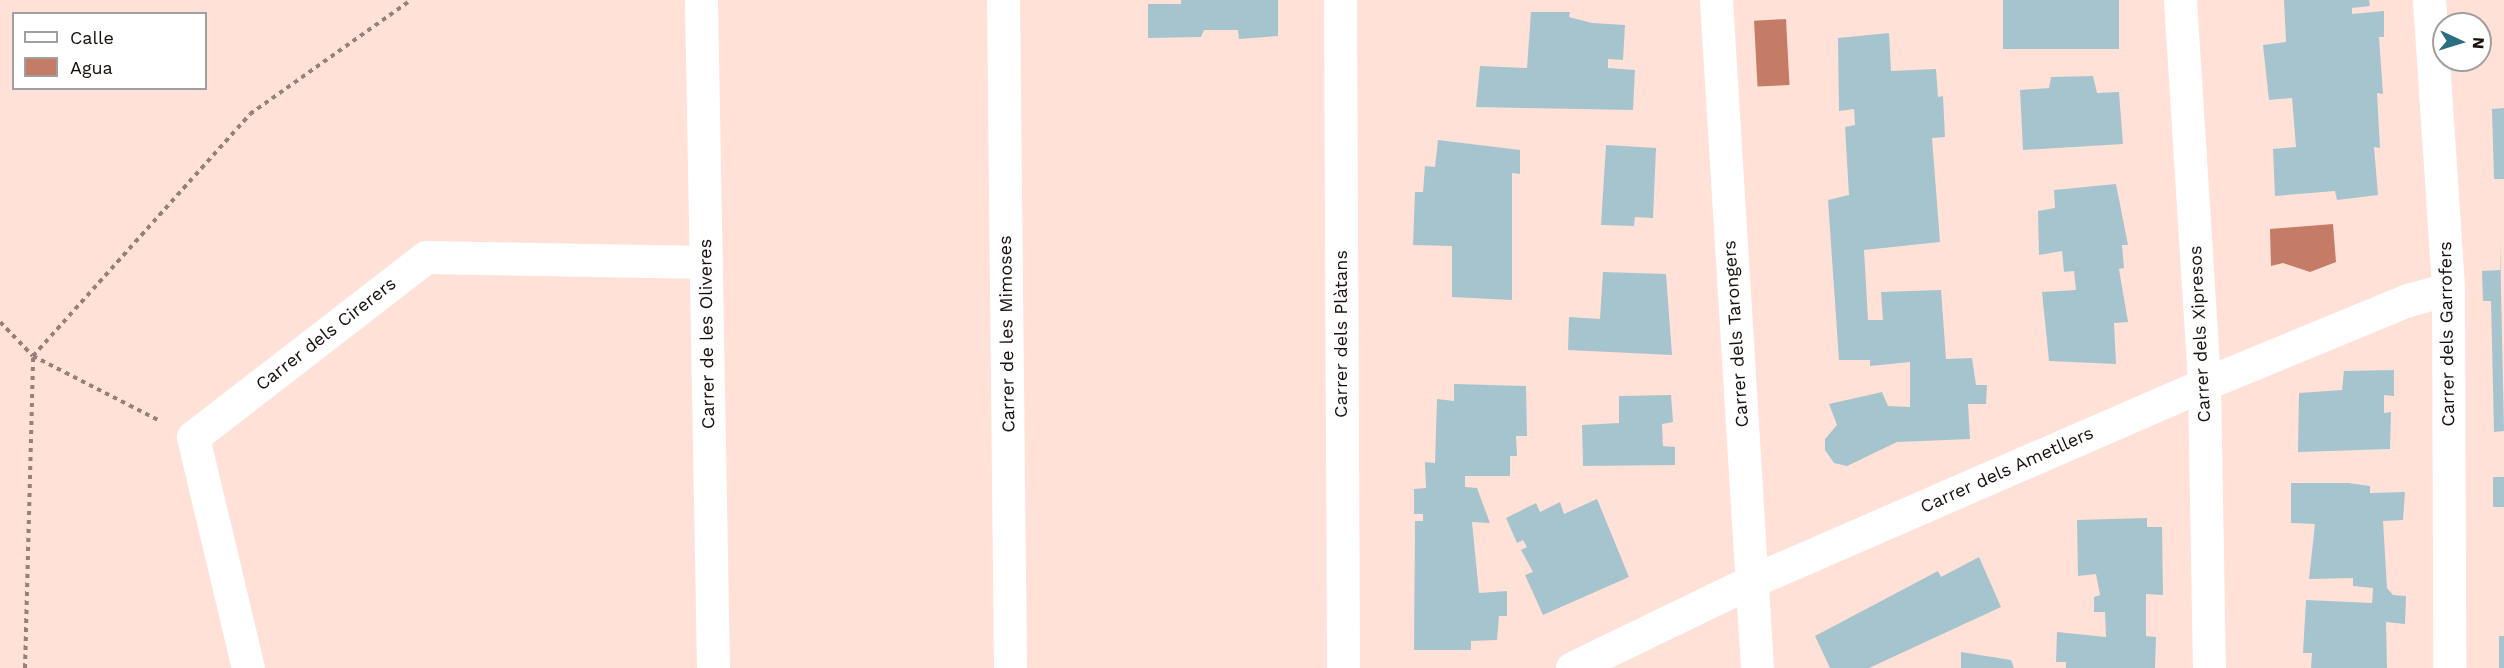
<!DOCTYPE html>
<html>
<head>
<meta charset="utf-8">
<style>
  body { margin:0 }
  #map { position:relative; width:2504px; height:668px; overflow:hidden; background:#ffe1d8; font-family:"Work Sans",sans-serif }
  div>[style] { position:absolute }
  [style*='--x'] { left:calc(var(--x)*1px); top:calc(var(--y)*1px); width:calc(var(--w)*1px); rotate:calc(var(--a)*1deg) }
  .water>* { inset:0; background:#c47c67; transform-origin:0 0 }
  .building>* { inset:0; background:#a6c4ce; transform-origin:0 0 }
  .path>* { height:4px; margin-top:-2px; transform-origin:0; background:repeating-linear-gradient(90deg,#95807a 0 4.5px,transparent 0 9px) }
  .minor>* { height:33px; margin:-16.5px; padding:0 16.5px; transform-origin:16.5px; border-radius:16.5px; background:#fff }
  span { translate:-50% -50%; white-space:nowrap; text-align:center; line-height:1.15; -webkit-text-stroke:4.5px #fff; paint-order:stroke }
  .street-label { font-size:18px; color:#180f0c }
  .legend { position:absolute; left:12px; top:12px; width:195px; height:78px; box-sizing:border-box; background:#fff; border:2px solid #a39f9e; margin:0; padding:8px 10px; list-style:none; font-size:18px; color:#180f0c }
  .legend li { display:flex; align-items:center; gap:12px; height:30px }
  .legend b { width:30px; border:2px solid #a39f9e }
  .north { position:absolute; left:2432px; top:12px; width:60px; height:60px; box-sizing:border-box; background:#fff; border:2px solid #a39f9e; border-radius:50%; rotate:94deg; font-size:16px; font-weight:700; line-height:24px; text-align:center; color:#180f0c }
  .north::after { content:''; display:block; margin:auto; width:21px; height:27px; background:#2d6f82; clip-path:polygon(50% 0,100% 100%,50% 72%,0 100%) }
</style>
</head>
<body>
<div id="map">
  <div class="water">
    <i style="left:1786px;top:19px;width:66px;height:32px;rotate:87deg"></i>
    <i style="clip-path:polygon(2333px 224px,2336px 262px,2310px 272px,2283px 263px,2271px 266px,2270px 229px)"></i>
  </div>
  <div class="building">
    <i style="clip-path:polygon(1181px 0,1278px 0,1278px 36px,1239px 39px,1238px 30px,1204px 30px,1201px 37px,1148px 38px,1148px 4px,1181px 4px)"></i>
    <i style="left:2003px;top:0;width:116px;height:49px"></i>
    <i style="clip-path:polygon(2284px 0,2369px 0,2370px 6px,2352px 8px,2352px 14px,2384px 11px,2384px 37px,2379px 37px,2383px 94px,2377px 93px,2380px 148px,2374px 147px,2378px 195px,2337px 200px,2335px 191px,2275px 196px,2273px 149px,2296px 147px,2292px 98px,2269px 100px,2263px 45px,2286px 42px)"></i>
    <i style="clip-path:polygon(1531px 12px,1570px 12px,1569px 17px,1592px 23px,1625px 25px,1623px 60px,1608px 59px,1608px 68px,1635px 70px,1633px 110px,1476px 107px,1480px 66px,1527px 68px)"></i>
    <i style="clip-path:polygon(1889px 33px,1891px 71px,1936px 69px,1938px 97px,1943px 96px,1945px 137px,1932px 138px,1940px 242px,1864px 250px,1868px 320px,1883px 320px,1881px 292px,1941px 290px,1946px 359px,1972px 358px,1976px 385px,1987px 385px,1986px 404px,1968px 404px,1970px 439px,1897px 442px,1847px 466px,1834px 463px,1825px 450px,1825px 439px,1837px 425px,1829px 404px,1882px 392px,1888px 406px,1910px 407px,1910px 362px,1870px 366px,1870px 360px,1839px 360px,1828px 200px,1849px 195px,1845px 127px,1855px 125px,1854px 109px,1839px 111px,1838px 38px)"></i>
    <i style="clip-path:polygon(2093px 76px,2097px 93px,2119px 92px,2123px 144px,2023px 150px,2020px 90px,2049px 88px,2051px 77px)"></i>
    <i style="clip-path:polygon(2504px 108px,2504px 179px,2494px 179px,2492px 109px)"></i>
    <i style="clip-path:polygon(1438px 140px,1520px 150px,1520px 174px,1512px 173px,1512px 300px,1452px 297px,1452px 246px,1413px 245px,1415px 192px,1423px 192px,1425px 166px,1435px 167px)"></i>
    <i style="clip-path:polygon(1606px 145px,1656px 148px,1653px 218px,1635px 217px,1634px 226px,1601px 225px)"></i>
    <i style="clip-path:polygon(2116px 184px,2128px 245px,2122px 245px,2124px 268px,2119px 269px,2128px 322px,2114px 323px,2116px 364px,2049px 361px,2042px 292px,2076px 290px,2074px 271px,2064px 272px,2062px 251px,2039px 255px,2038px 211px,2055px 208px,2054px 190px)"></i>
    <i style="clip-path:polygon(2500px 241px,2504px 431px,2494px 432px,2491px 301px,2483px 301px,2482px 271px,2500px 270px)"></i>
    <i style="clip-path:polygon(1603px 272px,1666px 274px,1672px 355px,1568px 350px,1569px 317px,1600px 319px)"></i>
    <i style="clip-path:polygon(2394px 370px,2394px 396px,2384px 395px,2384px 413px,2391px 412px,2390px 449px,2298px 452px,2299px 393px,2342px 390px,2344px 371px)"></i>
    <i style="clip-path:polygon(1454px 384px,1526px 386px,1527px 436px,1516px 436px,1517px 456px,1510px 456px,1510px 476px,1465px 476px,1465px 487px,1477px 488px,1490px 523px,1472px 522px,1479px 593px,1507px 591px,1507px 616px,1499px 616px,1497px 640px,1471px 641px,1471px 650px,1414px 650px,1415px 521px,1423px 521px,1423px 514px,1414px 514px,1414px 489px,1426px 488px,1425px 462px,1435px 463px,1437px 399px,1454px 401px)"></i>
    <i style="clip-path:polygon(1671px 395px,1673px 422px,1662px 424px,1663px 446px,1675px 447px,1675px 465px,1583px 466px,1582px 425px,1619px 423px,1619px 396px)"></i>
    <i style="left:2493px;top:477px;width:11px;height:30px"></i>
    <i style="clip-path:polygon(2291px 483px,2348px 483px,2370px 486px,2370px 493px,2405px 492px,2403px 520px,2383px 521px,2387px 588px,2393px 595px,2406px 596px,2405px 624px,2386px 622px,2387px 668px,2311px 668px,2312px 653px,2303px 653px,2306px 600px,2372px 603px,2373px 588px,2353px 586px,2353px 578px,2309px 579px,2315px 524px,2291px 523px)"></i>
    <i style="clip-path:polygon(1597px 499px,1629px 577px,1543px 615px,1525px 575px,1533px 572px,1521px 550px,1527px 547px,1523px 540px,1517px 543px,1506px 518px,1536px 503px,1540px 512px,1560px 502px,1564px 514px)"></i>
    <i style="clip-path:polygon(2147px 518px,2147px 527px,2162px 527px,2163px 595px,2146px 594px,2146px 636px,2156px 637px,2155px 668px,2066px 668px,2066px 662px,2056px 662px,2057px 632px,2106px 637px,2105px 612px,2094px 612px,2094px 597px,2100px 595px,2096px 574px,2078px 576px,2077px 520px)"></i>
    <i style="clip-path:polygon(1979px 557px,2001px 607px,1869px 668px,1830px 668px,1815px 636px,1938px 571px,1941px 577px)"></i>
    <i style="left:2504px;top:636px;width:32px;height:5px;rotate:90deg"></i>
    <i style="clip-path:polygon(1961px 652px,2011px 660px,2014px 668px,1961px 668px)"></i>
  </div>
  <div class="path">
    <i style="--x:0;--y:322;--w:47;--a:45.9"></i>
    <i style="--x:33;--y:356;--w:140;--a:27.1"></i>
    <i style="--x:25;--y:668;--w:312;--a:-88.5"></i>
    <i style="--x:33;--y:356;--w:325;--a:-48.1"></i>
    <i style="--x:250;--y:114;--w:197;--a:-35.3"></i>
  </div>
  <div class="minor">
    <i style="--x:701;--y:0;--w:668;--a:88.97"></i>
    <i style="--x:1003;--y:0;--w:668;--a:89.4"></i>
    <i style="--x:1340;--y:0;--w:668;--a:89.74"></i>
    <i style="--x:1716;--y:0;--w:669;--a:86.49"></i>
    <i style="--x:2180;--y:0;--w:385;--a:86.4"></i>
    <i style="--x:2204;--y:384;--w:284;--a:89"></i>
    <i style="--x:2429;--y:0;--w:290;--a:86.2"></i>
    <i style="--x:2448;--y:289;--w:379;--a:89.8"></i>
    <i style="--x:248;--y:668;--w:237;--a:-103.4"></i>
    <i style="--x:193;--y:437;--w:294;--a:-37.7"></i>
    <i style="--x:426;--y:257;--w:280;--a:1"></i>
    <i style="--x:1572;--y:668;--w:200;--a:-25.8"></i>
    <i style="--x:1752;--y:581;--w:493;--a:-23.5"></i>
    <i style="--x:2204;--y:384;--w:221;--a:-22.4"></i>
    <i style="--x:2408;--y:300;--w:41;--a:-15.4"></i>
  </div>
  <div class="street-label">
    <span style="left:326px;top:334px;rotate:-38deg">Carrer dels Cirerers</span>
    <span style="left:707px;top:334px;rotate:-91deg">Carrer de les Oliveres</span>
    <span style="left:1007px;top:334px;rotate:-91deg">Carrer de les Mimoses</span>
    <span style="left:1341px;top:334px;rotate:-90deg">Carrer dels Plàtans</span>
    <span style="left:1736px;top:334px;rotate:-94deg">Carrer dels Tarongers</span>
    <span style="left:2200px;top:334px;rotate:-93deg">Carrer dels Xipresos</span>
    <span style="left:2447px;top:334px;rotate:-91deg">Carrer dels Garrofers</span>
    <span style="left:2007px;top:470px;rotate:-24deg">Carrer dels Ametllers</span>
  </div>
  <ul class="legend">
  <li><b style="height:8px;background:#fff"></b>Calle</li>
  <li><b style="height:16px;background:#c47c67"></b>Agua</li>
  </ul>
  <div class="north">N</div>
</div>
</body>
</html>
